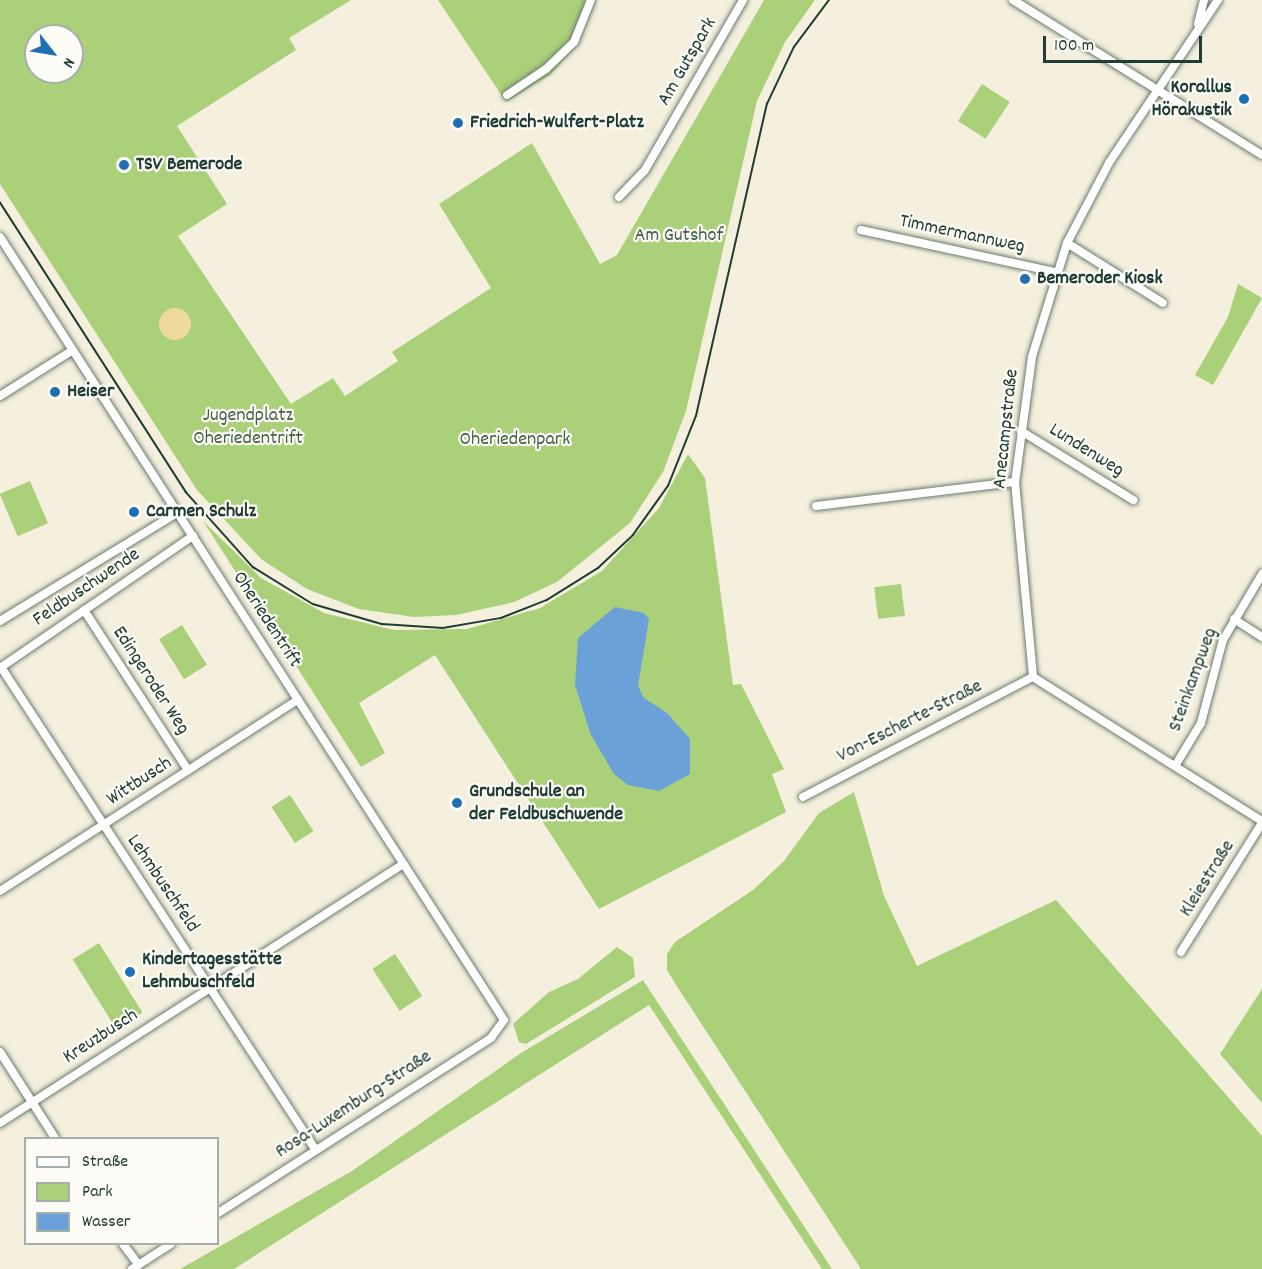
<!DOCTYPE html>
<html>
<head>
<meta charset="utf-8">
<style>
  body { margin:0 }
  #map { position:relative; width:1262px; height:1269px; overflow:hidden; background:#f4f0dd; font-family:Dekko,sans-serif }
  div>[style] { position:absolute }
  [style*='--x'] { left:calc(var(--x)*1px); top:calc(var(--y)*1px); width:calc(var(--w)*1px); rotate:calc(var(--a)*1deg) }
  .green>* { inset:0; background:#aad07a; transform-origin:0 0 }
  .sand>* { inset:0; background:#eeda9e }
  .round { border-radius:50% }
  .water>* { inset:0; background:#6ba0d8 }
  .roads { filter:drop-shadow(0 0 2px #6a7c6f) drop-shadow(0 0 2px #6a7c6f) }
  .minor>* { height:8px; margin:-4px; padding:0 4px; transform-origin:4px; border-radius:4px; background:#fff }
  .tram>* { height:1.5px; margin:-0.75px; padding:0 0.75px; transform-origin:0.75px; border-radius:0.75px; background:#1f3d34 }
  .dots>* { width:16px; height:16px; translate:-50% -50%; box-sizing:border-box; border:3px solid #fdfcf7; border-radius:50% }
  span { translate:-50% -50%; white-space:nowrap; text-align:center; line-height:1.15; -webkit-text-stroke:4.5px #fdfcf7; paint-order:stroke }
  .street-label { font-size:20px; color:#1f3d34 }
  .poi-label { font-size:20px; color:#1f3d34; font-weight:700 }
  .right { translate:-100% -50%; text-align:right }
  .left { translate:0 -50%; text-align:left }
  .park-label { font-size:20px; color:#426246 }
  .legend { position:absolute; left:24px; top:1137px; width:195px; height:108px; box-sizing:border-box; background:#fdfcf7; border:2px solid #a4b0a9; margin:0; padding:8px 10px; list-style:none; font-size:18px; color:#1f3d34 }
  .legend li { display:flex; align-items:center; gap:12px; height:30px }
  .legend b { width:30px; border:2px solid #a4b0a9 }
  .north { position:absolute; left:24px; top:24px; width:60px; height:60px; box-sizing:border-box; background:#fdfcf7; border:2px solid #a4b0a9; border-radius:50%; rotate:121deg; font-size:16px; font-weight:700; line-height:24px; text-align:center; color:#1f3d34 }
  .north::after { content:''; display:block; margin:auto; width:21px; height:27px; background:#1f6fb2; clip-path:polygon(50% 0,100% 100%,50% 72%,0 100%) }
  .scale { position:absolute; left:1043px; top:36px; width:159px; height:27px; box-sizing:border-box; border:3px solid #1f3d34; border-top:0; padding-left:8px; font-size:18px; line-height:21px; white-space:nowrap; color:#1f3d34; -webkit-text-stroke:4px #fdfcf7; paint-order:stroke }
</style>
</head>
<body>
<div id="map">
  <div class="green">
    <i style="clip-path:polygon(evenodd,0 0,351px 0,289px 38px,296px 50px,177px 126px,227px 204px,178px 236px,291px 404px,333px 378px,345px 396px,398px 361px,392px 352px,491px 288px,439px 204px,532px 143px,600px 264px,617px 255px,764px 0,815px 0,785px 42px,757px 101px,686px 411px,663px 472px,630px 523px,557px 582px,514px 602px,456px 615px,414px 617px,359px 609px,307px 589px,261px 559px,197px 490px,0 184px,0 0,36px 36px,72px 36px,72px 72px,36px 72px,36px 36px)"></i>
    <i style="clip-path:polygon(438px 0,596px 0,577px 45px,550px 75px,506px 102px)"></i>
    <i style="left:982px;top:84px;width:33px;height:44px;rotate:33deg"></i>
    <i style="clip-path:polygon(1238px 284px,1262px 298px,1213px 385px,1195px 375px,1228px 317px)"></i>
    <i style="clip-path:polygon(688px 454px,705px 478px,733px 685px,741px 684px,784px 769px,772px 774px,786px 812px,599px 909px,435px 655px,359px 703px,385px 753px,361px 767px,203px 521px,261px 578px,324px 613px,394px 630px,467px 629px,540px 608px,602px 571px,659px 508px)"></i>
    <i style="left:30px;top:481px;width:46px;height:33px;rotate:67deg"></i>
    <i style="left:901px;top:584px;width:32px;height:27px;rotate:83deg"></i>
    <i style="left:182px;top:625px;width:47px;height:27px;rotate:58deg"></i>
    <i style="clip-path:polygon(854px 792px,884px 896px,917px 966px,1056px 900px,1262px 1136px,1262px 1269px,861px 1269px,678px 988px,667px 970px,667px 954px,675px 942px,753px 890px,784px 861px,819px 813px)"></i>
    <i style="left:290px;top:795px;width:43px;height:22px;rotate:57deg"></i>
    <i style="left:99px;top:943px;width:82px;height:31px;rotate:58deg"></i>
    <i style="clip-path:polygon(617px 947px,633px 958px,635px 977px,526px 1044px,519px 1042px,513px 1024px,549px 992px,578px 979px)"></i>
    <i style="left:395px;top:954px;width:50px;height:27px;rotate:57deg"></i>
    <i style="clip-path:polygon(643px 980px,832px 1269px,822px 1269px,649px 1005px,234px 1269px,180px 1269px,352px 1171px,521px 1053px)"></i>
    <i style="clip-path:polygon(1262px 989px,1262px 1103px,1220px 1054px)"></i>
  </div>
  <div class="sand">
    <i class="round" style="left:159px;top:308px;width:32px;height:32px"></i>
  </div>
  <div class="water">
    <i style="clip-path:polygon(615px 607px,644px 613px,649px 619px,638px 686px,644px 698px,667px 713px,690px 739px,690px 774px,659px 791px,628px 785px,614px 774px,591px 735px,575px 685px,578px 638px)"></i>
  </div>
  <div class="roads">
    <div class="minor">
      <i style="--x:1013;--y:0;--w:293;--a:31.9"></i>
      <i style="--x:1218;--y:0;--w:196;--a:123.8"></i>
      <i style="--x:1109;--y:163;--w:90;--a:117.7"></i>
      <i style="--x:1067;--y:243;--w:119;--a:107.1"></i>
      <i style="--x:1032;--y:357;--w:126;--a:97.7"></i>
      <i style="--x:1015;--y:482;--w:196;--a:84.7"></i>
      <i style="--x:1033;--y:677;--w:271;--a:32.2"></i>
      <i style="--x:1198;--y:24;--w:25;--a:-76"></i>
      <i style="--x:507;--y:95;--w:47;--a:-33.7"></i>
      <i style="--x:546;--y:69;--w:39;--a:-44"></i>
      <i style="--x:574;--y:42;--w:45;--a:-68"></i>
      <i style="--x:619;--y:197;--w:37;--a:-46"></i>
      <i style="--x:645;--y:170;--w:196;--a:-60"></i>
      <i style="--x:861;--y:230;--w:199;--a:12.2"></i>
      <i style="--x:0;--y:237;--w:931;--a:57.23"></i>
      <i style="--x:504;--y:1020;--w:22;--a:126"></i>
      <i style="--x:491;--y:1038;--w:324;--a:147.3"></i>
      <i style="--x:1067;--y:243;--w:113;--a:32"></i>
      <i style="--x:0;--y:396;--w:86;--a:-32.2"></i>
      <i style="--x:1021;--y:431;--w:132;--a:31.6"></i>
      <i style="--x:816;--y:506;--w:200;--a:-6.9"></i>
      <i style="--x:84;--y:610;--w:191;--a:57"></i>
      <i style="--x:1234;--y:619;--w:33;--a:33"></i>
      <i style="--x:0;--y:621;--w:207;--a:-31.4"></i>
      <i style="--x:1;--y:667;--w:575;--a:56.92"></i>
      <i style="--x:0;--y:668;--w:234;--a:-34.4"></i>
      <i style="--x:1175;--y:766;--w:50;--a:-58.8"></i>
      <i style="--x:1201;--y:723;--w:86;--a:-75.2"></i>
      <i style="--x:1223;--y:640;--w:77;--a:-59.4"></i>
      <i style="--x:803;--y:797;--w:259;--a:-27.6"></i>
      <i style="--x:0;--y:891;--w:354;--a:-32.7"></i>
      <i style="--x:1181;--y:952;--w:152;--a:-57.9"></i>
      <i style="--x:0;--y:1052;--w:102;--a:57.4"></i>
      <i style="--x:0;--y:1123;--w:479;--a:-32.7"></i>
      <i style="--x:123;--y:1244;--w:26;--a:53"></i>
      <i style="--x:132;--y:1269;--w:46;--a:-32.7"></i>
    </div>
  </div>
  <div class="tram">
    <i style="--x:0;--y:202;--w:345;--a:57.3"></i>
    <i style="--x:186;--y:492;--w:101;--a:48.2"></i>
    <i style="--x:253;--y:567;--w:70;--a:31.7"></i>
    <i style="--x:313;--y:604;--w:72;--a:16.2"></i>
    <i style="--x:382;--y:624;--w:61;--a:3.8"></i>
    <i style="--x:443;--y:628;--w:59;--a:-9.8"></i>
    <i style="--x:501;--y:618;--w:49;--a:-21.4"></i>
    <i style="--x:547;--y:600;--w:60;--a:-32.1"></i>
    <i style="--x:598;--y:568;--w:48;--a:-43.3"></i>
    <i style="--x:633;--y:535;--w:60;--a:-54.5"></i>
    <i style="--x:668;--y:486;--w:75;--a:-68.2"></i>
    <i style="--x:696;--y:416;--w:320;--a:-77.2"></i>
    <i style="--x:767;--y:104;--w:63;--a:-64.7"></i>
    <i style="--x:794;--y:47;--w:59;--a:-53.3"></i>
  </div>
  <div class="dots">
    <i style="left:1244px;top:99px;background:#1f6fb2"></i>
    <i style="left:458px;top:123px;background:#1f6fb2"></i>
    <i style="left:124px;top:165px;background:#1f6fb2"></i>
    <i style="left:1025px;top:279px;background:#1f6fb2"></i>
    <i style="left:55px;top:392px;background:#1f6fb2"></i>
    <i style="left:134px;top:512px;background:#1f6fb2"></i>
    <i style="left:457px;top:803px;background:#1f6fb2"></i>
    <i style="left:130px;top:972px;background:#1f6fb2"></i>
  </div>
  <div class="street-label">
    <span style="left:688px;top:62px;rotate:-60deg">Am Gutspark</span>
    <span style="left:962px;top:235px;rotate:12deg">Timmermannweg</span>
    <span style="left:1007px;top:429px;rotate:-84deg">Anecampstraße</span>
    <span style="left:1086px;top:451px;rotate:32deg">Lundenweg</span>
    <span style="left:87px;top:588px;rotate:-34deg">Feldbuschwende</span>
    <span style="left:266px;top:620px;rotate:57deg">Oheriedentrift</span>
    <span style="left:1194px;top:680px;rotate:-70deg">Steinkampweg</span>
    <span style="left:150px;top:681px;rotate:57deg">Edingeroder Weg</span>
    <span style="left:910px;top:722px;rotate:-27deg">Von-Escherte-Straße</span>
    <span style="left:140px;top:782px;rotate:-33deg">Wittbusch</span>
    <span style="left:1208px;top:879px;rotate:-58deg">Kleiestraße</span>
    <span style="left:162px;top:884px;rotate:56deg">Lehmbuschfeld</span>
    <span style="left:101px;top:1037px;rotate:-33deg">Kreuzbusch</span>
    <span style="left:354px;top:1105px;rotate:-33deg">Rosa-Luxemburg-Straße</span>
  </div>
  <div class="poi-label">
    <span class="right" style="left:1232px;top:100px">Korallus<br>Hörakustik</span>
    <span class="left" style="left:470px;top:123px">Friedrich-Wulfert-Platz</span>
    <span class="left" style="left:136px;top:165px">TSV Bemerode</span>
    <span class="left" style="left:1037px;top:279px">Bemeroder Kiosk</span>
    <span class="left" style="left:67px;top:392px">Heiser</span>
    <span class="left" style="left:146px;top:512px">Carmen Schulz</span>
    <span class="left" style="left:469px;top:804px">Grundschule an<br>der Feldbuschwende</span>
    <span class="left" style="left:142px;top:972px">Kindertagesstätte<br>Lehmbuschfeld</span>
  </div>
  <div class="park-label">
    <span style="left:679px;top:236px">Am Gutshof</span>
    <span style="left:248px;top:428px">Jugendplatz<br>Oheriedentrift</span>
    <span style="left:515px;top:440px">Oheriedenpark</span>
  </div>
  <ul class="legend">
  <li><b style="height:8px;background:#fff"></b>Straße</li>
  <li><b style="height:16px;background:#aad07a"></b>Park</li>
  <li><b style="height:16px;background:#6ba0d8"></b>Wasser</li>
  </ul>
  <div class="north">N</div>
  <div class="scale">100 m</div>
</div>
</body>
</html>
